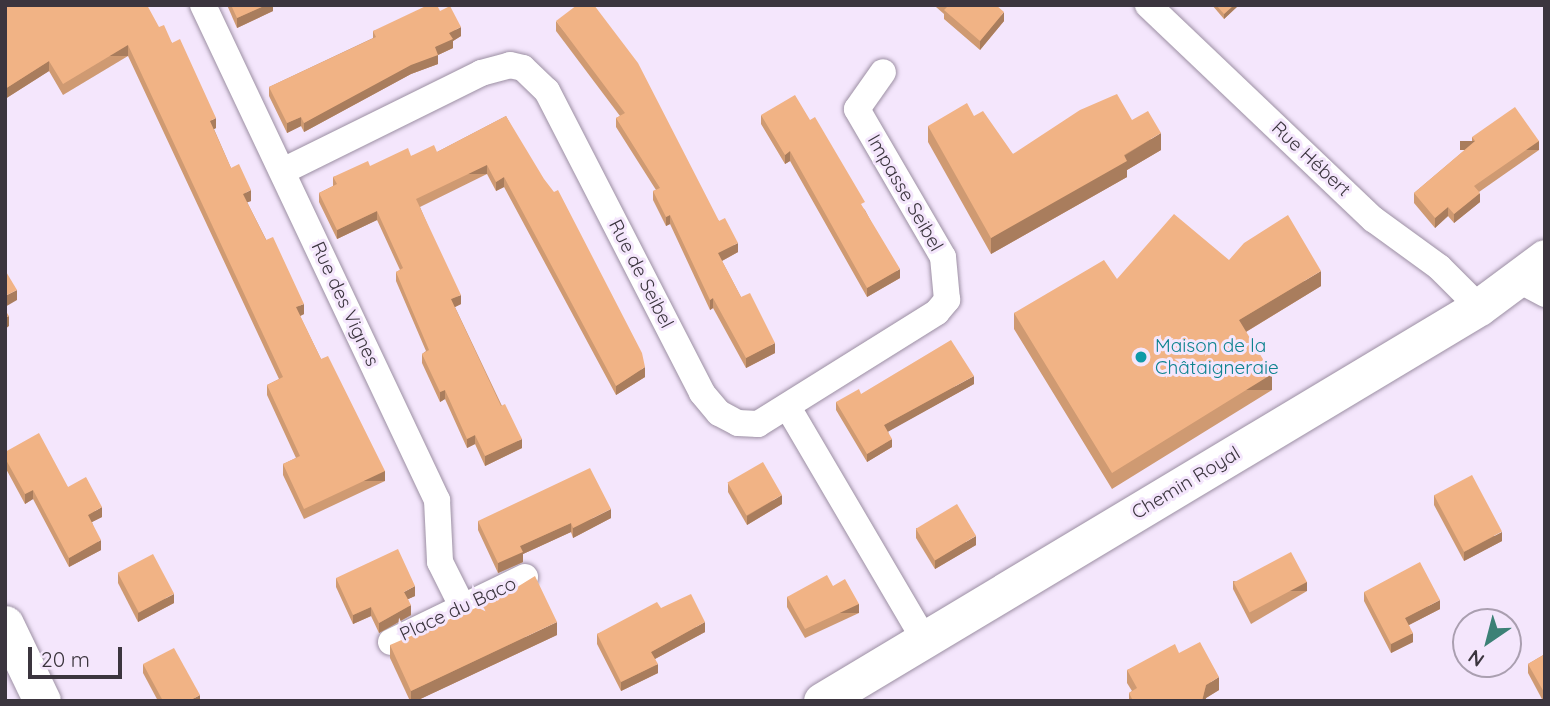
<!DOCTYPE html>
<html>
<head>
<meta charset="utf-8">
<style>
  body { margin:0 }
  #map { position:relative; width:1550px; height:706px; overflow:hidden; background:#f4e6fc; font-family:Quicksand,sans-serif }
  div>[style] { position:absolute }
  [style*='--x'] { left:calc(var(--x)*1px); top:calc(var(--y)*1px); width:calc(var(--w)*1px); rotate:calc(var(--a)*1deg) }
  .roads { filter:drop-shadow(0 0 2px #9c8fa3) drop-shadow(0 0 2px #9c8fa3) }
  .street>* { height:26px; margin:-13px; padding:0 13px; transform-origin:13px; border-radius:13px; background:#fff }
  .secondary>* { height:37px; margin:-18.5px; padding:0 18.5px; transform-origin:18.5px; border-radius:18.5px; background:#fff }
  .wall>* { inset:0; background:#cf9a72 }
  .shaded-wall>* { inset:0; background:#a97d5d; transform-origin:0 0 }
  .building>* { inset:0; background:#f1b385; transform-origin:0 0 }
  .dots>* { width:19px; height:19px; translate:-50% -50%; box-sizing:border-box; border:4px solid #f4e6fc; border-radius:50% }
  span { translate:-50% -50%; white-space:nowrap; text-align:center; line-height:1.15; -webkit-text-stroke:6px #f4e6fc; paint-order:stroke }
  .street-label { font-size:19px; color:#3b353e }
  .culture-label { font-size:19px; color:#0d838f }
  .left { translate:0 -50%; text-align:left }
  .frame { position:absolute; inset:0; border:7px solid #3b353e; pointer-events:none }
  .north { position:absolute; left:1452px; top:608px; width:70px; height:70px; box-sizing:border-box; background:#f4e6fc; border:2px solid #aa9fb0; border-radius:50%; rotate:215deg; font-size:19px; font-weight:700; line-height:28px; text-align:center; color:#3b353e }
  .north::after { content:''; display:block; margin:auto; width:24px; height:32px; background:#3c8176; clip-path:polygon(50% 0,100% 100%,50% 72%,0 100%) }
  .scale { position:absolute; left:28px; top:647px; width:94px; height:32px; box-sizing:border-box; border:4px solid #3b353e; border-top:0; padding-left:9px; font-size:21px; line-height:24px; white-space:nowrap; color:#3b353e; -webkit-text-stroke:5px #f4e6fc; paint-order:stroke }
</style>
</head>
<body>
<div id="map">
  <div class="roads">
    <div class="street">
      <i style="--x:203;--y:5;--w:548;--a:64.7"></i>
      <i style="--x:437;--y:500;--w:62;--a:87.2"></i>
      <i style="--x:440;--y:562;--w:51;--a:63.4"></i>
      <i style="--x:1148;--y:5;--w:311;--a:43.6"></i>
      <i style="--x:1373;--y:219;--w:82;--a:36"></i>
      <i style="--x:1439;--y:267;--w:57;--a:45"></i>
      <i style="--x:283;--y:171;--w:221;--a:-26.3"></i>
      <i style="--x:481;--y:73;--w:30;--a:-15"></i>
      <i style="--x:510;--y:65;--w:13;--a:13"></i>
      <i style="--x:523;--y:68;--w:33;--a:44"></i>
      <i style="--x:547;--y:91;--w:339;--a:62.8"></i>
      <i style="--x:702;--y:393;--w:26;--a:50"></i>
      <i style="--x:719;--y:413;--w:21;--a:28"></i>
      <i style="--x:738;--y:423;--w:20;--a:3"></i>
      <i style="--x:758;--y:424;--w:211;--a:-32"></i>
      <i style="--x:937;--y:312;--w:16;--a:-50"></i>
      <i style="--x:947;--y:300;--w:43;--a:-95.3"></i>
      <i style="--x:943;--y:257;--w:171;--a:-120.2"></i>
      <i style="--x:857;--y:109;--w:45;--a:-54.9"></i>
      <i style="--x:1517;--y:279;--w:32;--a:28"></i>
      <i style="--x:789;--y:409;--w:267;--a:59.6"></i>
      <i style="--x:391;--y:642;--w:149;--a:-25.9"></i>
    </div>
    <div class="secondary">
      <i style="--x:5;--y:624;--w:85;--a:64.3"></i>
      <i style="--x:822;--y:701;--w:766;--a:-30.95"></i>
      <i style="--x:1479;--y:307;--w:82;--a:-36.6"></i>
    </div>
  </div>
  <div class="wall">
    <i style="clip-path:polygon(5px 5px,159px 27px,172px 43px,216px 128px,214px 129px,231px 168px,251px 201px,247px 202px,304px 314px,300px 316px,321px 359px,385px 481px,304px 519px,283px 475px,283px 464px,296px 458px,267px 395px,267px 385px,279px 379px,128px 56px,63px 95px,49px 71px,5px 99px)"></i>
    <i style="clip-path:polygon(227px 5px,273px 5px,273px 11px,237px 28px)"></i>
    <i style="clip-path:polygon(936px 5px,996px 5px,1004px 21px,980px 50px,944px 19px,944px 14px,936px 7px)"></i>
    <i style="clip-path:polygon(1212px 5px,1239px 5px,1224px 19px)"></i>
    <i style="clip-path:polygon(440px 11px,461px 36px,453px 41px,453px 48px,438px 55px,438px 64px,411px 74px,304px 132px,301px 126px,287px 133px,269px 96px,269px 87px,373px 38px,373px 31px)"></i>
    <i style="clip-path:polygon(556px 21px,719px 221px,738px 252px,722px 261px,741px 297px,775px 353px,746px 368px,713px 308px,710px 310px,670px 224px,666px 226px,653px 200px,653px 191px,656px 190px,616px 127px,616px 118px,620px 116px,556px 31px)"></i>
    <i style="clip-path:polygon(761px 115px,865px 210px,900px 278px,867px 297px,790px 161px,785px 164px,761px 124px)"></i>
    <i style="clip-path:polygon(506px 116px,645px 377px,616px 395px,504px 187px,496px 191px,487px 174px,420px 207px,461px 304px,455px 307px,522px 448px,485px 466px,475px 444px,467px 448px,445px 399px,440px 402px,422px 363px,422px 354px,426px 351px,396px 281px,396px 272px,400px 270px,377px 220px,337px 239px,319px 202px,319px 193px,333px 186px,333px 177px,411px 156px,437px 152px)"></i>
    <i style="clip-path:polygon(1132px 120px,1161px 150px,1127px 170px,1127px 177px,991px 254px,928px 142px,928px 126px,1013px 154px)"></i>
    <i style="clip-path:polygon(1472px 137px,1539px 150px,1479px 192px,1480px 202px,1454px 223px,1448px 216px,1435px 228px,1414px 203px,1414px 193px,1472px 144px)"></i>
    <i style="clip-path:polygon(1229px 260px,1321px 286px,1246px 332px,1272px 390px,1112px 489px,1014px 329px,1014px 313px,1117px 279px)"></i>
    <i style="clip-path:polygon(974px 384px,888px 431px,892px 447px,867px 462px,836px 410px,836px 402px)"></i>
    <i style="clip-path:polygon(5px 452px,68px 487px,102px 517px,92px 522px,101px 550px,69px 567px,33px 499px,25px 504px,5px 467px)"></i>
    <i style="clip-path:polygon(728px 483px,782px 504px,747px 525px,728px 492px)"></i>
    <i style="clip-path:polygon(1434px 495px,1502px 541px,1464px 561px,1434px 505px)"></i>
    <i style="clip-path:polygon(611px 518px,573px 538px,571px 532px,523px 554px,523px 562px,498px 573px,478px 530px,478px 521px)"></i>
    <i style="clip-path:polygon(916px 528px,976px 545px,935px 569px,916px 538px)"></i>
    <i style="clip-path:polygon(118px 573px,174px 603px,138px 622px,118px 583px)"></i>
    <i style="clip-path:polygon(336px 578px,415px 596px,408px 599px,411px 615px,379px 633px,371px 616px,353px 624px,336px 587px)"></i>
    <i style="clip-path:polygon(1233px 581px,1307px 591px,1251px 624px,1233px 589px)"></i>
    <i style="clip-path:polygon(833px 586px,859px 613px,805px 638px,787px 607px,787px 597px)"></i>
    <i style="clip-path:polygon(1364px 592px,1440px 609px,1409px 625px,1413px 642px,1391px 653px,1364px 601px)"></i>
    <i style="clip-path:polygon(661px 608px,705px 632px,655px 659px,658px 673px,621px 691px,597px 644px,597px 634px)"></i>
    <i style="clip-path:polygon(557px 635px,416px 701px,410px 701px,390px 658px,390px 645px)"></i>
    <i style="clip-path:polygon(1179px 653px,1219px 690px,1206px 698px,1205px 701px,1129px 701px,1129px 693px,1132px 691px,1127px 683px,1127px 670px)"></i>
    <i style="clip-path:polygon(1545px 654px,1545px 701px,1543px 701px,1528px 673px,1528px 664px)"></i>
    <i style="clip-path:polygon(143px 664px,200px 701px,158px 701px,143px 673px)"></i>
  </div>
  <div class="shaded-wall">
    <i style="clip-path:polygon(266px 5px,273px 5px,273px 11px,237px 28px,237px 18px)"></i>
    <i style="clip-path:polygon(1234px 5px,1239px 5px,1224px 19px,1224px 14px)"></i>
    <i style="clip-path:polygon(1004px 12px,1004px 21px,980px 50px,980px 41px)"></i>
    <i style="clip-path:polygon(461px 27px,461px 36px,453px 41px,453px 48px,438px 55px,438px 64px,411px 74px,304px 132px,304px 123px,435px 47px,449px 33px)"></i>
    <i style="left:128px;top:45px;width:11px;height:76px;rotate:90deg"></i>
    <i style="clip-path:polygon(49px 61px,49px 71px,5px 99px,5px 89px)"></i>
    <i style="clip-path:polygon(301px 117px,301px 126px,287px 133px,287px 123px)"></i>
    <i style="clip-path:polygon(216px 118px,216px 128px,210px 131px,210px 121px)"></i>
    <i style="clip-path:polygon(1161px 133px,1161px 150px,1127px 170px,1127px 177px,991px 254px,991px 238px)"></i>
    <i style="left:1539px;top:141px;width:9px;height:79px;rotate:90deg"></i>
    <i style="clip-path:polygon(790px 151px,790px 161px,785px 164px,785px 155px)"></i>
    <i style="left:487px;top:165px;width:9px;height:79px;rotate:90deg"></i>
    <i style="clip-path:polygon(504px 177px,504px 187px,496px 191px,496px 182px)"></i>
    <i style="clip-path:polygon(251px 190px,251px 201px,243px 204px,243px 194px)"></i>
    <i style="clip-path:polygon(1480px 193px,1480px 202px,1454px 223px,1454px 214px)"></i>
    <i style="clip-path:polygon(1448px 207px,1448px 216px,1435px 228px,1435px 218px)"></i>
    <i style="clip-path:polygon(377px 211px,377px 220px,337px 239px,337px 230px)"></i>
    <i style="clip-path:polygon(670px 215px,670px 224px,666px 226px,666px 217px)"></i>
    <i style="clip-path:polygon(738px 243px,738px 252px,718px 263px,718px 253px)"></i>
    <i style="clip-path:polygon(900px 269px,900px 278px,867px 297px,867px 288px)"></i>
    <i style="clip-path:polygon(1321px 271px,1321px 286px,1239px 336px,1239px 320px)"></i>
    <i style="clip-path:polygon(17px 290px,17px 300px,5px 307px,5px 296px)"></i>
    <i style="clip-path:polygon(461px 295px,461px 304px,451px 309px,451px 299px)"></i>
    <i style="clip-path:polygon(713px 298px,713px 308px,710px 310px,710px 300px)"></i>
    <i style="clip-path:polygon(304px 304px,304px 314px,296px 318px,296px 307px)"></i>
    <i style="clip-path:polygon(9px 316px,9px 326px,5px 329px,5px 318px)"></i>
    <i style="clip-path:polygon(775px 343px,775px 353px,746px 368px,746px 358px)"></i>
    <i style="clip-path:polygon(645px 367px,645px 377px,616px 395px,616px 386px)"></i>
    <i style="left:1272px;top:374px;width:16px;height:188px;rotate:90deg"></i>
    <i style="clip-path:polygon(974px 376px,974px 384px,884px 434px,884px 425px)"></i>
    <i style="clip-path:polygon(445px 390px,445px 399px,440px 402px,440px 392px)"></i>
    <i style="clip-path:polygon(475px 435px,475px 444px,467px 448px,467px 439px)"></i>
    <i style="clip-path:polygon(522px 439px,522px 448px,485px 466px,485px 456px)"></i>
    <i style="clip-path:polygon(892px 439px,892px 447px,867px 462px,867px 454px)"></i>
    <i style="left:385px;top:471px;width:10px;height:89px;rotate:90deg"></i>
    <i style="clip-path:polygon(33px 490px,33px 499px,25px 504px,25px 494px)"></i>
    <i style="clip-path:polygon(782px 495px,782px 504px,747px 525px,747px 516px)"></i>
    <i style="clip-path:polygon(102px 507px,102px 517px,88px 524px,88px 515px)"></i>
    <i style="clip-path:polygon(611px 509px,611px 518px,573px 538px,573px 528px)"></i>
    <i style="clip-path:polygon(571px 523px,571px 532px,523px 554px,523px 562px,498px 573px,498px 563px,520px 546px)"></i>
    <i style="clip-path:polygon(1502px 532px,1502px 541px,1464px 561px,1464px 552px)"></i>
    <i style="clip-path:polygon(976px 536px,976px 545px,935px 569px,935px 560px)"></i>
    <i style="clip-path:polygon(101px 540px,101px 550px,69px 567px,69px 558px)"></i>
    <i style="left:1307px;top:582px;width:9px;height:65px;rotate:90deg"></i>
    <i style="clip-path:polygon(415px 586px,415px 596px,404px 601px,404px 592px)"></i>
    <i style="clip-path:polygon(174px 594px,174px 603px,138px 622px,138px 613px)"></i>
    <i style="clip-path:polygon(1440px 600px,1440px 609px,1405px 627px,1405px 618px)"></i>
    <i style="left:859px;top:604px;width:9px;height:60px;rotate:90deg"></i>
    <i style="clip-path:polygon(411px 605px,411px 615px,379px 633px,379px 623px)"></i>
    <i style="clip-path:polygon(371px 607px,371px 616px,353px 624px,353px 615px)"></i>
    <i style="clip-path:polygon(557px 622px,557px 635px,416px 701px,411px 701px,411px 691px)"></i>
    <i style="clip-path:polygon(705px 622px,705px 632px,651px 661px,651px 652px)"></i>
    <i style="clip-path:polygon(1413px 633px,1413px 642px,1391px 653px,1391px 644px)"></i>
    <i style="clip-path:polygon(658px 664px,658px 673px,621px 691px,621px 682px)"></i>
    <i style="clip-path:polygon(1219px 677px,1219px 690px,1206px 698px,1205px 701px,1202px 701px,1206px 685px)"></i>
    <i style="clip-path:polygon(200px 695px,200px 701px,189px 701px)"></i>
  </div>
  <div class="building">
    <i style="clip-path:polygon(5px 5px,147px 5px,159px 27px,164px 25px,172px 43px,180px 39px,216px 118px,210px 121px,231px 168px,239px 164px,251px 190px,243px 194px,266px 240px,273px 237px,304px 304px,296px 307px,321px 359px,328px 356px,385px 471px,304px 509px,283px 464px,300px 456px,267px 385px,283px 377px,128px 45px,63px 84px,49px 61px,5px 89px)"></i>
    <i style="clip-path:polygon(231px 5px,266px 5px,237px 18px)"></i>
    <i style="clip-path:polygon(428px 5px,437px 5px,440px 11px,450px 6px,461px 27px,449px 33px,453px 39px,435px 47px,438px 55px,411px 65px,304px 123px,301px 117px,287px 123px,269px 87px,376px 37px,373px 31px)"></i>
    <i style="clip-path:polygon(577px 5px,594px 5px,638px 63px,719px 221px,725px 218px,738px 243px,718px 253px,741px 297px,750px 293px,775px 343px,746px 358px,713px 298px,710px 300px,670px 215px,666px 217px,653px 191px,660px 188px,616px 118px,625px 113px,556px 21px)"></i>
    <i style="clip-path:polygon(945px 5px,996px 5px,1004px 12px,980px 41px,944px 10px,947px 7px)"></i>
    <i style="clip-path:polygon(1216px 5px,1234px 5px,1224px 14px)"></i>
    <i style="clip-path:polygon(1117px 94px,1132px 120px,1148px 111px,1161px 133px,1124px 155px,1127px 161px,991px 238px,928px 126px,967px 103px,974px 116px,983px 111px,1013px 154px,1080px 110px)"></i>
    <i style="clip-path:polygon(795px 95px,810px 120px,815px 117px,865px 202px,861px 204px,900px 269px,867px 288px,790px 151px,785px 155px,761px 115px)"></i>
    <i style="clip-path:polygon(1515px 107px,1539px 141px,1474px 186px,1480px 193px,1454px 214px,1448px 207px,1435px 218px,1414px 193px,1475px 141px,1472px 137px)"></i>
    <i style="clip-path:polygon(506px 116px,544px 179px,554px 192px,558px 190px,642px 353px,645px 367px,616px 386px,504px 177px,496px 182px,487px 165px,416px 199px,461px 295px,451px 299px,501px 406px,505px 404px,522px 439px,485px 456px,475px 435px,467px 439px,445px 390px,440px 392px,422px 354px,429px 350px,396px 272px,403px 268px,377px 211px,337px 230px,319px 193px,337px 184px,333px 177px,368px 161px,370px 166px,408px 148px,411px 156px,434px 145px,437px 152px)"></i>
    <i style="clip-path:polygon(1174px 214px,1229px 260px,1244px 243px,1288px 215px,1321px 271px,1239px 320px,1272px 374px,1112px 473px,1014px 313px,1104px 260px,1117px 279px)"></i>
    <i style="clip-path:polygon(5px 270px,17px 290px,5px 296px)"></i>
    <i style="clip-path:polygon(5px 310px,9px 316px,5px 318px)"></i>
    <i style="clip-path:polygon(951px 340px,974px 376px,884px 425px,892px 439px,867px 454px,836px 402px,859px 389px,861px 394px)"></i>
    <i style="clip-path:polygon(39px 433px,68px 487px,86px 477px,102px 507px,88px 515px,101px 540px,69px 558px,33px 490px,25px 494px,5px 458px,5px 452px)"></i>
    <i style="left:763px;top:462px;width:38px;height:41px;rotate:60deg"></i>
    <i style="clip-path:polygon(590px 468px,611px 509px,573px 528px,571px 523px,520px 546px,523px 552px,498px 563px,478px 521px)"></i>
    <i style="left:1472px;top:475px;width:64px;height:43px;rotate:62deg"></i>
    <i style="left:957px;top:504px;width:37px;height:48px;rotate:59deg"></i>
    <i style="clip-path:polygon(398px 549px,415px 586px,404px 592px,411px 605px,379px 623px,371px 607px,353px 615px,336px 578px)"></i>
    <i style="left:1291px;top:552px;width:34px;height:65px;rotate:62deg"></i>
    <i style="left:153px;top:554px;width:45px;height:40px;rotate:62deg"></i>
    <i style="clip-path:polygon(1420px 562px,1440px 600px,1405px 618px,1413px 633px,1391px 644px,1364px 592px)"></i>
    <i style="clip-path:polygon(827px 575px,833px 586px,845px 579px,859px 604px,805px 629px,787px 597px)"></i>
    <i style="clip-path:polygon(535px 576px,557px 622px,411px 691px,390px 645px,501px 597px)"></i>
    <i style="clip-path:polygon(691px 594px,705px 622px,651px 652px,658px 664px,621px 682px,597px 634px,657px 602px,661px 608px)"></i>
    <i style="clip-path:polygon(1200px 642px,1219px 677px,1206px 685px,1202px 701px,1133px 701px,1129px 693px,1137px 688px,1127px 670px,1175px 644px,1179px 653px)"></i>
    <i style="clip-path:polygon(174px 648px,200px 695px,189px 701px,163px 701px,143px 664px)"></i>
    <i style="clip-path:polygon(1545px 654px,1545px 694px,1528px 664px)"></i>
  </div>
  <div class="dots">
    <i style="left:1141px;top:357px;background:#0f9aa8"></i>
  </div>
  <div class="street-label">
    <span style="left:1311px;top:159px;rotate:43deg">Rue Hébert</span>
    <span style="left:905px;top:193px;rotate:60deg">Impasse Seibel</span>
    <span style="left:641px;top:274px;rotate:63deg">Rue de Seibel</span>
    <span style="left:345px;top:304px;rotate:65deg">Rue des Vignes</span>
    <span style="left:1186px;top:483px;rotate:-31deg">Chemin Royal</span>
    <span style="left:458px;top:609px;rotate:-25deg">Place du Baco</span>
  </div>
  <div class="culture-label">
    <span class="left" style="left:1155px;top:357px">Maison de la<br>Châtaigneraie</span>
  </div>
  <div class="frame"></div>
  <div class="north">N</div>
  <div class="scale">20 m</div>
</div>
</body>
</html>
